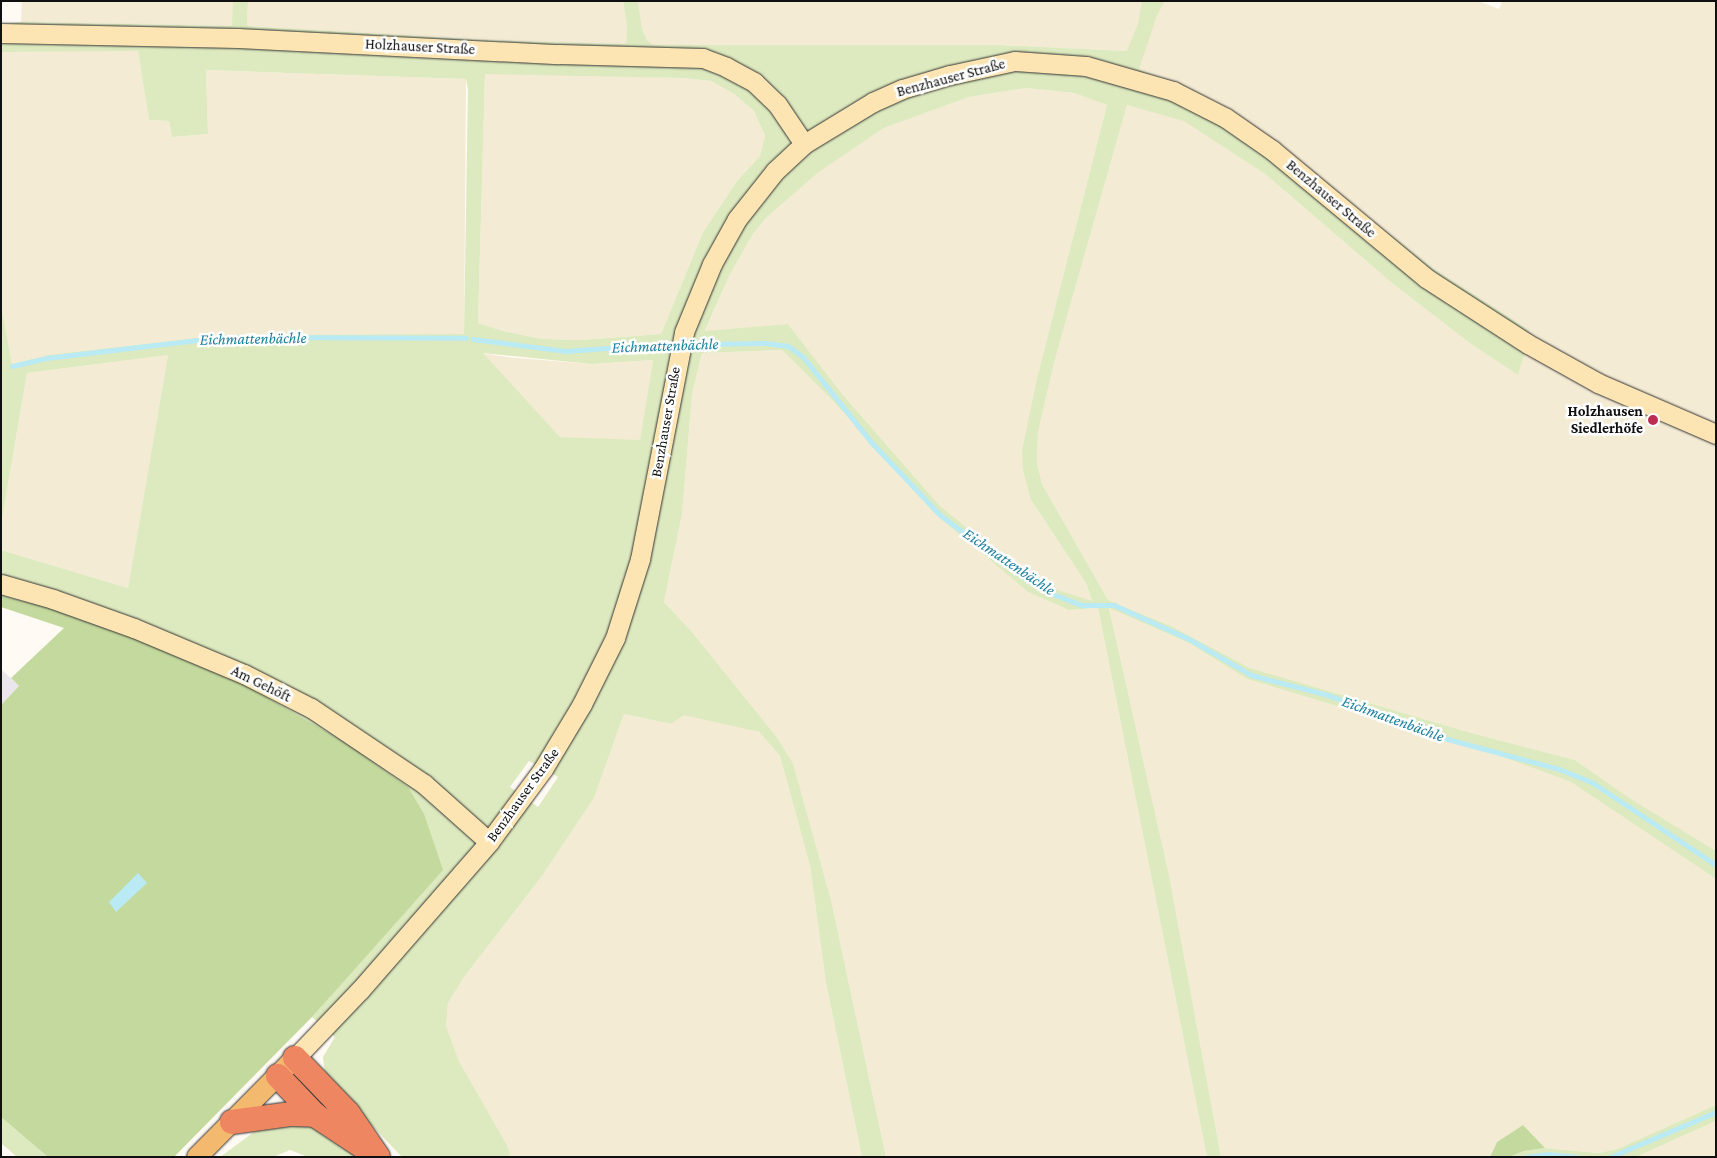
<!DOCTYPE html>
<html>
<head>
<meta charset="utf-8">
<style>
  body { margin:0 }
  #map { position:relative; width:1717px; height:1158px; overflow:hidden; background:#fffaf4; font-family:"Crimson Pro",serif }
  div>[style] { position:absolute }
  [style*='--x'] { left:calc(var(--x)*1px); top:calc(var(--y)*1px); width:calc(var(--w)*1px); rotate:calc(var(--a)*1deg) }
  .industrial>* { inset:0; background:#ebe5ee }
  .farmland>* { inset:0; background:#f4ebd4 }
  .green>* { inset:0; background:#dde9be }
  .forest>* { inset:0; background:#c4d99d }
  .water>* { inset:0; background:#baeaf4 }
  .stream>* { height:5px; margin:-2.5px; padding:0 2.5px; transform-origin:2.5px; border-radius:2.5px; background:#baeaf4 }
  .roads { filter:drop-shadow(0 0 1px #323232) drop-shadow(0 0 1px #323232) }
  .secondary>* { height:19px; margin:-9.5px; padding:0 9.5px; transform-origin:9.5px; border-radius:9.5px; background:#fce5b2 }
  .primary>* { height:20px; margin:-10px; padding:0 10px; transform-origin:10px; border-radius:10px; background:#f3b96f }
  .highway>* { height:24px; margin:-12px; padding:0 12px; transform-origin:12px; border-radius:12px; background:#ef8662 }
  .dots>* { width:14px; height:14px; translate:-50% -50%; box-sizing:border-box; border:2px solid #fff; border-radius:50% }
  span { translate:-50% -50%; white-space:nowrap; text-align:center; line-height:1.15; -webkit-text-stroke:5px #fff; paint-order:stroke }
  .street-label { font-size:15px; color:#101010 }
  .poi-label { font-size:15px; color:#101010; font-weight:700 }
  .right { translate:-100% -50%; text-align:right }
  .water-label { font-size:16px; color:#1c809f; font-style:italic }
  .frame { position:absolute; inset:0; border:2px solid #101010; pointer-events:none }
</style>
</head>
<body>
<div id="map">
  <div class="industrial">
    <i style="clip-path:polygon(1px 669px,19px 686px,1px 705px)"></i>
  </div>
  <div class="farmland">
    <i style="clip-path:polygon(22px 1px,233px 1px,233px 26px,21px 22px)"></i>
    <i style="clip-path:polygon(248px 1px,623px 1px,627px 29px,626px 44px,485px 40px,247px 26px)"></i>
    <i style="clip-path:polygon(638px 1px,1142px 1px,1142px 3px,1138px 23px,1128px 51px,999px 45px,653px 45px,647px 40px,642px 29px)"></i>
    <i style="clip-path:polygon(1165px 1px,1478px 1px,1499px 9px,1502px 1px,1716px 1px,1716px 851px,1628px 797px,1575px 760px,1468px 732px,1250px 668px,1173px 627px,1108px 600px,1042px 484px,1037px 462px,1038px 431px,1054px 363px,1127px 105px,1184px 120px,1265px 174px,1392px 283px,1471px 344px,1518px 375px,1528px 344px,1529px 330px,1432px 268px,1220px 104px,1138px 69px,1157px 16px)"></i>
    <i style="clip-path:polygon(138px 50px,149px 120px,169px 121px,172px 137px,208px 134px,206px 70px,466px 79px,464px 334px,222px 335px,48px 355px,12px 364px,1px 304px,1px 52px)"></i>
    <i style="clip-path:polygon(485px 73px,683px 78px,711px 81px,734px 94px,754px 111px,765px 136px,760px 156px,737px 181px,703px 232px,661px 334px,581px 340px,542px 339px,503px 331px,478px 323px)"></i>
    <i style="clip-path:polygon(1026px 88px,1074px 93px,1107px 105px,1038px 374px,1031px 500px,1086px 583px,1092px 602px,1045px 586px,1029px 577px,940px 506px,843px 395px,788px 324px,705px 332px,729px 276px,753px 234px,767px 217px,819px 172px,884px 128px,969px 97px)"></i>
    <i style="clip-path:polygon(782px 350px,835px 403px,935px 514px,1028px 592px,1069px 610px,1098px 608px,1207px 1157px,886px 1157px,831px 900px,793px 763px,776px 736px,692px 632px,664px 602px,682px 514px,692px 394px,702px 353px)"></i>
    <i style="clip-path:polygon(482px 353px,506px 357px,591px 364px,653px 360px,640px 441px,560px 437px)"></i>
    <i style="clip-path:polygon(168px 355px,128px 588px,1px 550px,1px 525px,27px 373px)"></i>
    <i style="clip-path:polygon(1109px 608px,1189px 643px,1247px 679px,1481px 749px,1571px 782px,1716px 879px,1716px 1105px,1617px 1149px,1599px 1153px,1545px 1148px,1523px 1125px,1497px 1142px,1490px 1157px,1221px 1157px,1169px 875px)"></i>
    <i style="clip-path:polygon(624px 714px,671px 724px,684px 714px,759px 732px,780px 756px,810px 866px,826px 983px,862px 1157px,511px 1157px,507px 1145px,459px 1061px,446px 1026px,448px 1003px,464px 977px,542px 876px,594px 798px)"></i>
    <i style="clip-path:polygon(1716px 1121px,1716px 1157px,1636px 1157px)"></i>
  </div>
  <div class="green">
    <i style="clip-path:polygon(evenodd,233px 1px,248px 1px,247px 26px,485px 40px,626px 44px,627px 28px,623px 1px,638px 1px,642px 29px,647px 40px,653px 45px,999px 45px,1127px 51px,1138px 23px,1142px 1px,1165px 1px,1157px 16px,1139px 69px,1220px 104px,1266px 136px,1432px 268px,1529px 330px,1528px 344px,1518px 375px,1471px 344px,1392px 283px,1265px 174px,1184px 121px,1127px 105px,1054px 363px,1038px 432px,1037px 462px,1042px 484px,1108px 600px,1173px 627px,1250px 668px,1468px 732px,1575px 760px,1628px 797px,1716px 851px,1716px 879px,1571px 782px,1481px 749px,1247px 679px,1189px 643px,1109px 608px,1169px 875px,1221px 1157px,1207px 1157px,1098px 608px,1069px 610px,1028px 592px,935px 514px,835px 403px,782px 350px,702px 353px,692px 394px,682px 514px,664px 602px,692px 632px,776px 736px,793px 763px,831px 900px,886px 1157px,862px 1157px,826px 983px,810px 866px,780px 756px,759px 732px,684px 715px,671px 724px,624px 714px,594px 798px,542px 876px,464px 977px,448px 1003px,446px 1026px,459px 1061px,507px 1145px,511px 1157px,402px 1157px,338px 1090px,325px 1074px,323px 1057px,335px 1037px,312px 1017px,345px 979px,408px 787px,343px 741px,242px 683px,53px 608px,1px 596px,1px 550px,128px 588px,168px 355px,27px 373px,1px 525px,1px 304px,12px 364px,48px 355px,222px 335px,464px 334px,468px 89px,466px 79px,206px 70px,208px 134px,172px 137px,169px 121px,149px 120px,138px 51px,1px 52px,1px 24px,21px 22px,232px 26px,233px 1px,485px 74px,683px 78px,711px 81px,734px 94px,754px 111px,765px 136px,760px 156px,737px 181px,703px 232px,661px 334px,581px 340px,542px 339px,503px 331px,478px 323px,485px 74px,233px 1px,1026px 88px,1074px 93px,1107px 105px,1038px 374px,1022px 451px,1023px 470px,1031px 500px,1086px 583px,1092px 601px,1045px 586px,1029px 577px,940px 506px,843px 395px,788px 324px,705px 331px,729px 276px,753px 234px,767px 217px,819px 172px,884px 128px,969px 97px,1026px 88px,233px 1px,483px 353px,591px 364px,653px 360px,640px 440px,560px 437px,483px 353px,233px 1px,529px 761px,558px 777px,538px 807px,510px 787px,529px 761px)"></i>
    <i style="clip-path:polygon(1716px 1105px,1716px 1121px,1636px 1157px,1509px 1157px,1524px 1151px,1545px 1148px,1599px 1153px,1617px 1149px)"></i>
    <i style="clip-path:polygon(1px 1117px,48px 1157px,17px 1157px,1px 1143px)"></i>
    <i style="clip-path:polygon(311px 1124px,329px 1134px,356px 1157px,308px 1157px,290px 1150px,273px 1157px,220px 1157px,258px 1129px)"></i>
  </div>
  <div class="forest">
    <i style="clip-path:polygon(1px 596px,53px 608px,132px 636px,242px 683px,343px 741px,408px 787px,424px 814px,443px 870px,312px 1017px,174px 1157px,48px 1157px,1px 1117px,1px 705px,19px 686px,11px 678px,64px 628px,1px 607px)"></i>
    <i style="clip-path:polygon(1523px 1125px,1545px 1148px,1524px 1151px,1509px 1157px,1490px 1157px,1497px 1142px)"></i>
  </div>
  <div class="water">
    <i style="clip-path:polygon(138px 873px,147px 883px,116px 912px,109px 902px)"></i>
  </div>
  <div class="stream">
    <i style="--x:473;--y:339;--w:94;--a:7.4"></i>
    <i style="--x:566;--y:351;--w:81;--a:-4.2"></i>
    <i style="--x:647;--y:345;--w:119;--a:-1"></i>
    <i style="--x:766;--y:343;--w:22;--a:8"></i>
    <i style="--x:788;--y:346;--w:19;--a:36"></i>
    <i style="--x:803;--y:357;--w:109;--a:51.3"></i>
    <i style="--x:871;--y:442;--w:100;--a:46.6"></i>
    <i style="--x:940;--y:515;--w:109;--a:36.8"></i>
    <i style="--x:1027;--y:580;--w:21;--a:31"></i>
    <i style="--x:1045;--y:591;--w:40;--a:21"></i>
    <i style="--x:1082;--y:605;--w:32;--a:0"></i>
    <i style="--x:1114;--y:605;--w:82;--a:24.4"></i>
    <i style="--x:1189;--y:639;--w:72;--a:30.1"></i>
    <i style="--x:1251;--y:675;--w:80;--a:14.6"></i>
    <i style="--x:1328;--y:695;--w:108;--a:21.1"></i>
    <i style="--x:1429;--y:734;--w:135;--a:15.1"></i>
    <i style="--x:1559;--y:769;--w:37;--a:22"></i>
    <i style="--x:1593;--y:783;--w:148;--a:33.7"></i>
    <i style="--x:12;--y:366;--w:35;--a:-13"></i>
    <i style="--x:46;--y:358;--w:178;--a:-6.8"></i>
    <i style="--x:223;--y:337;--w:243;--a:0.2"></i>
    <i style="--x:1526;--y:1157;--w:22;--a:-8"></i>
    <i style="--x:1548;--y:1154;--w:29;--a:6"></i>
    <i style="--x:1610;--y:1157;--w:115;--a:-23"></i>
  </div>
  <div class="roads">
    <div class="secondary">
      <i style="--x:1;--y:33;--w:237;--a:1.2"></i>
      <i style="--x:238;--y:38;--w:321;--a:2.9"></i>
      <i style="--x:559;--y:54;--w:144;--a:1.6"></i>
      <i style="--x:703;--y:58;--w:25;--a:21"></i>
      <i style="--x:726;--y:67;--w:32;--a:28"></i>
      <i style="--x:754;--y:82;--w:32;--a:44"></i>
      <i style="--x:777;--y:104;--w:48;--a:56"></i>
      <i style="--x:1;--y:584;--w:54;--a:16.1"></i>
      <i style="--x:53;--y:599;--w:86;--a:19.7"></i>
      <i style="--x:134;--y:628;--w:119;--a:22.7"></i>
      <i style="--x:244;--y:674;--w:75;--a:26.9"></i>
      <i style="--x:311;--y:708;--w:136;--a:33.9"></i>
      <i style="--x:424;--y:784;--w:87;--a:41.7"></i>
      <i style="--x:295;--y:1058;--w:94;--a:-46.3"></i>
      <i style="--x:360;--y:990;--w:196;--a:-48.9"></i>
      <i style="--x:489;--y:842;--w:91;--a:-53.5"></i>
      <i style="--x:543;--y:769;--w:76;--a:-59"></i>
      <i style="--x:582;--y:704;--w:74;--a:-63.4"></i>
      <i style="--x:615;--y:638;--w:83;--a:-72.4"></i>
      <i style="--x:640;--y:559;--w:231;--a:-79"></i>
      <i style="--x:684;--y:332;--w:74;--a:-67.6"></i>
      <i style="--x:712;--y:264;--w:51;--a:-60.9"></i>
      <i style="--x:737;--y:219;--w:61;--a:-51.6"></i>
      <i style="--x:775;--y:171;--w:40;--a:-43"></i>
      <i style="--x:804;--y:144;--w:81;--a:-31.3"></i>
      <i style="--x:873;--y:102;--w:32;--a:-24"></i>
      <i style="--x:902;--y:89;--w:50;--a:-16.3"></i>
      <i style="--x:950;--y:75;--w:66;--a:-12.2"></i>
      <i style="--x:1015;--y:61;--w:71;--a:4"></i>
      <i style="--x:1086;--y:66;--w:91;--a:16"></i>
      <i style="--x:1173;--y:91;--w:59;--a:27"></i>
      <i style="--x:1226;--y:118;--w:56;--a:34.8"></i>
      <i style="--x:1272;--y:150;--w:200;--a:39.7"></i>
      <i style="--x:1426;--y:278;--w:121;--a:32.9"></i>
      <i style="--x:1528;--y:344;--w:80;--a:29.1"></i>
      <i style="--x:1598;--y:383;--w:129;--a:23.4"></i>
    </div>
    <div class="primary">
      <i style="--x:197;--y:1157;--w:139;--a:-45.3"></i>
    </div>
    <div class="highway">
      <i style="--x:295;--y:1058;--w:76;--a:46.1"></i>
      <i style="--x:348;--y:1113;--w:53;--a:55.7"></i>
      <i style="--x:278;--y:1076;--w:54;--a:46.5"></i>
      <i style="--x:315;--y:1115;--w:64;--a:33.4"></i>
      <i style="--x:232;--y:1122;--w:60;--a:-7.7"></i>
      <i style="--x:291;--y:1114;--w:24;--a:2"></i>
    </div>
  </div>
  <div class="dots">
    <i style="left:1653px;top:420px;background:#bc2c50"></i>
  </div>
  <div class="street-label">
    <span style="left:420px;top:47px;rotate:3deg">Holzhauser Straße</span>
    <span style="left:951px;top:78px;rotate:-15deg">Benzhauser Straße</span>
    <span style="left:1331px;top:199px;rotate:40deg">Benzhauser Straße</span>
    <span style="left:666px;top:422px;rotate:-80deg">Benzhauser Straße</span>
    <span style="left:261px;top:684px;rotate:26deg">Am Gehöft</span>
    <span style="left:523px;top:795px;rotate:-54deg">Benzhauser Straße</span>
  </div>
  <div class="poi-label">
    <span class="right" style="left:1643px;top:420px">Holzhausen<br>Siedlerhöfe</span>
  </div>
  <div class="water-label">
    <span style="left:253px;top:339px;rotate:-1deg">Eichmattenbächle</span>
    <span style="left:665px;top:346px;rotate:-2deg">Eichmattenbächle</span>
    <span style="left:1009px;top:562px;rotate:34deg">Eichmattenbächle</span>
    <span style="left:1393px;top:719px;rotate:20deg">Eichmattenbächle</span>
  </div>
  <div class="frame"></div>
</div>
</body>
</html>
